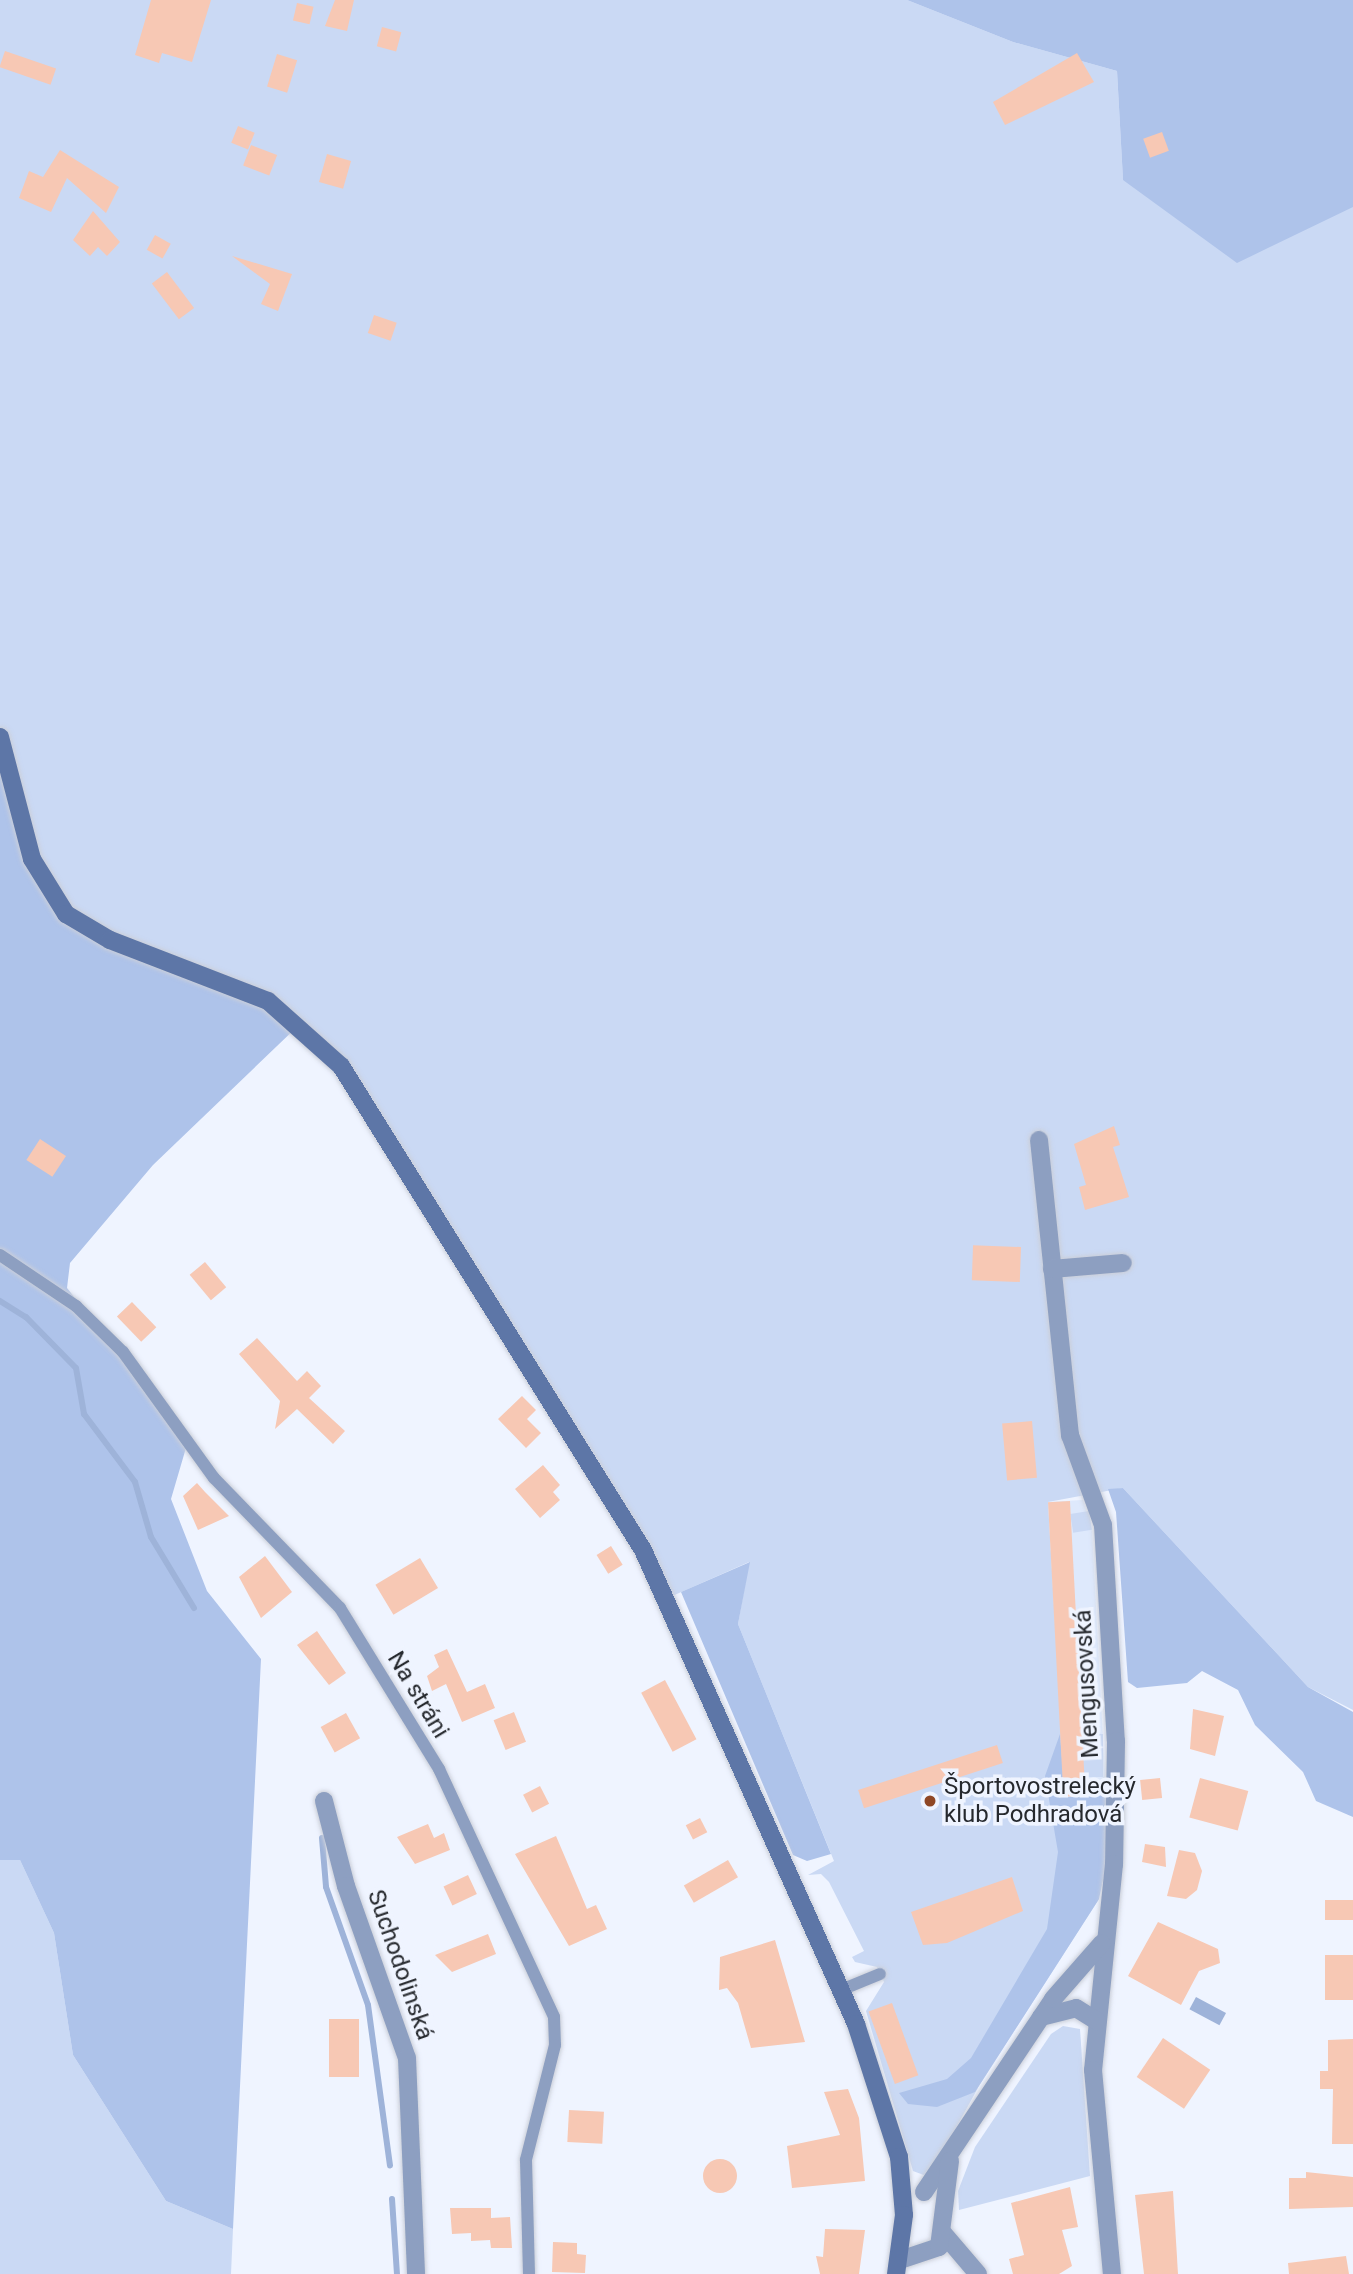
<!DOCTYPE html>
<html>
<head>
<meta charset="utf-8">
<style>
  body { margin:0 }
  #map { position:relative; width:1353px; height:2274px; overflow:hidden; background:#eff4ff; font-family:Roboto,sans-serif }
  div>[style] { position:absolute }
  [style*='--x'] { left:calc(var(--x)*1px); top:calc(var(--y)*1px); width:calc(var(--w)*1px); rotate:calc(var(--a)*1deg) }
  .built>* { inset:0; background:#dee9fc }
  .green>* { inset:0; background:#cad9f4; transform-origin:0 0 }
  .forest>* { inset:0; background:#aec3ea }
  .water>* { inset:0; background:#9eb3d9; transform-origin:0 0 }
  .stream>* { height:6px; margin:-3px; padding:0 3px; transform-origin:3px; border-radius:3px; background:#9eb3d9 }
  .building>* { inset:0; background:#f7c8b4; transform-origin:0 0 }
  .round { border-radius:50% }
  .roads { filter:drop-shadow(0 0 2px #cbcfd9) drop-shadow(0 0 2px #cbcfd9) }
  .lane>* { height:12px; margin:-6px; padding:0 6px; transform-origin:6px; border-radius:6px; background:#8d9fc1 }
  .street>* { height:18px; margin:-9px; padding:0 9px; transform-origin:9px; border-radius:9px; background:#8d9fc1 }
  .secondary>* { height:18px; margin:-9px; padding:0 9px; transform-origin:9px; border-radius:9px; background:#5d76a7 }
  .dots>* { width:19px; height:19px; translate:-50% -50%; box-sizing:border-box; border:4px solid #eff4ff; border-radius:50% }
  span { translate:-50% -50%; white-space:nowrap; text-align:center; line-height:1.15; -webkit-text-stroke:7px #eff4ff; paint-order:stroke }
  .street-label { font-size:24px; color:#26292e }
  .poi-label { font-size:24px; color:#26292e }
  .left { translate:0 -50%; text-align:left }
</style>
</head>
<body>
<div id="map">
  <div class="built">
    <i style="clip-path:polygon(1083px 1500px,1092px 1531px,1106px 1795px,1065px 1797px,1048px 1502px)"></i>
  </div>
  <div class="green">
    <i style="clip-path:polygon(0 0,907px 0,1013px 42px,1117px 71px,1123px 180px,1353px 207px,1353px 1710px,1308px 1687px,1123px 1488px,1048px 1502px,1065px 1796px,1099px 1899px,979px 2086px,929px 2177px,913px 2171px,866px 2011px,884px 1982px,877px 1967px,855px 1962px,852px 1957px,864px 1951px,829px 1882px,821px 1874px,808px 1875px,834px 1861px,738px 1624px,749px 1562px,670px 1597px,321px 1043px,110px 940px,53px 899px,0 737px)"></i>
    <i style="left:1089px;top:1511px;width:19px;height:19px;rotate:81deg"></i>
    <i style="left:1082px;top:1734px;width:21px;height:43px"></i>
    <i style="clip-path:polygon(0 1860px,20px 1860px,54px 1933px,73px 2055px,166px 2201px,233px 2229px,231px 2274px,0 2274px)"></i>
    <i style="clip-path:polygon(1063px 2026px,1080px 2029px,1090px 2176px,959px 2210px,958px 2191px,975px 2147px,1051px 2034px)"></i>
  </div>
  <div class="forest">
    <i style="clip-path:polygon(907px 0,1353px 0,1353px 207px,1237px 263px,1123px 180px,1117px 71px,1013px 42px)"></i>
    <i style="clip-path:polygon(0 737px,24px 832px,66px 914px,300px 1024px,153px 1165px,70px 1263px,67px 1288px,188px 1441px,171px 1499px,207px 1591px,261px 1659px,233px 2229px,166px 2201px,73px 2055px,54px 1933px,20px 1860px,0 1860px)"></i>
    <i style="clip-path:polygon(1123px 1488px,1308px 1687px,1353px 1712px,1353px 1817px,1316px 1801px,1303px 1772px,1255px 1725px,1238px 1690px,1202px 1671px,1187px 1683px,1137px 1688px,1128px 1682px,1116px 1512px,1108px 1489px)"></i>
    <i style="clip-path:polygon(750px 1562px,738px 1624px,831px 1854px,807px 1861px,793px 1855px,681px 1592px)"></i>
    <i style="clip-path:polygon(1060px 1734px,1065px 1797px,1106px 1795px,1107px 1862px,1099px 1899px,975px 2092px,937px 2107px,908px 2104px,899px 2093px,947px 2079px,971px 2058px,1047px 1929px,1058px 1852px,1045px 1776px)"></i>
  </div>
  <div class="water">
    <i style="left:1196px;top:1997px;width:34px;height:14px;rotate:28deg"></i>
  </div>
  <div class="stream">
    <i style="--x:0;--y:1301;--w:31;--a:32"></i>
    <i style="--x:26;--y:1317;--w:71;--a:45.6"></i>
    <i style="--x:76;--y:1368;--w:47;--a:80.1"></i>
    <i style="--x:84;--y:1414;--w:85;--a:53.1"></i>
    <i style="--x:135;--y:1482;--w:57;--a:73.8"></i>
    <i style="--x:151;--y:1537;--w:83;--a:58.8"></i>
    <i style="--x:322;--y:1838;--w:49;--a:85.3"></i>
    <i style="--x:326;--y:1887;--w:125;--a:70.4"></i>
    <i style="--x:368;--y:2005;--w:162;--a:82.2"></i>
    <i style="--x:392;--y:2199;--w:75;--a:86.2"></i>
  </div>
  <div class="building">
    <i style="clip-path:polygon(151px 0,211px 0,192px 62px,162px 53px,159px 63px,135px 55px)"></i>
    <i style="clip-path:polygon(335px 0,354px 0,347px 31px,325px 26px)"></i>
    <i style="left:297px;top:3px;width:17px;height:18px;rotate:13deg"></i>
    <i style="left:382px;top:27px;width:20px;height:20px;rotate:15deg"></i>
    <i style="left:5px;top:51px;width:54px;height:17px;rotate:19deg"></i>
    <i style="clip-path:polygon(1077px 53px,1094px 82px,1005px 125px,993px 102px)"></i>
    <i style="left:277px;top:54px;width:21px;height:34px;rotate:17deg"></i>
    <i style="left:238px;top:126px;width:18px;height:18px;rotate:22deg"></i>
    <i style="left:1162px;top:132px;width:20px;height:20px;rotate:70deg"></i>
    <i style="left:251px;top:145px;width:28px;height:22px;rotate:21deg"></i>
    <i style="clip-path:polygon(60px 150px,119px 187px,106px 213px,67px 178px,51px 212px,19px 198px,29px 171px,43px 177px)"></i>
    <i style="left:327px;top:154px;width:25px;height:29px;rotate:16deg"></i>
    <i style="clip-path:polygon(93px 211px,120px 242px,107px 256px,98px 247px,90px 256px,73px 240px)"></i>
    <i style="left:155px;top:235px;width:18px;height:17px;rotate:29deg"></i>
    <i style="clip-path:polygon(232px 256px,292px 274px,278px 311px,261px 304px,270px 284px)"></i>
    <i style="left:167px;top:272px;width:45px;height:19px;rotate:53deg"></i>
    <i style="left:374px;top:315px;width:24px;height:19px;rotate:19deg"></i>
    <i style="clip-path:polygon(1114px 1126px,1120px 1145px,1113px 1147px,1129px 1197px,1085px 1210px,1079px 1187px,1086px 1185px,1074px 1144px)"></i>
    <i style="left:40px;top:1139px;width:31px;height:25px;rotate:33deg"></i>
    <i style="left:1021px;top:1247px;width:35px;height:48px;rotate:92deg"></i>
    <i style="left:205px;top:1262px;width:33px;height:20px;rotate:50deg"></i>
    <i style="left:132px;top:1302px;width:35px;height:21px;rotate:46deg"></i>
    <i style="clip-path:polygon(257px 1338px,297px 1381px,307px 1371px,321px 1386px,309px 1398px,345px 1431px,333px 1444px,297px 1409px,275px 1429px,280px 1401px,239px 1354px)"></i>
    <i style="clip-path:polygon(522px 1396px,536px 1410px,527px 1419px,541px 1433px,526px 1448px,498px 1419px)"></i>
    <i style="left:1032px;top:1421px;width:57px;height:30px;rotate:85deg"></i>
    <i style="clip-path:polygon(543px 1465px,560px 1485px,553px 1492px,560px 1500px,540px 1518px,515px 1489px)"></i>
    <i style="clip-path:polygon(197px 1483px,205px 1492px,229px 1516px,198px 1530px,183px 1496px)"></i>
    <i style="left:1070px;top:1501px;width:295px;height:22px;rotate:87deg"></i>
    <i style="left:611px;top:1546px;width:22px;height:17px;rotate:58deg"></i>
    <i style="clip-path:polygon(265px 1556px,292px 1592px,261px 1618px,239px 1577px)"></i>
    <i style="left:420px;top:1558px;width:35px;height:52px;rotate:59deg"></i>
    <i style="clip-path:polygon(317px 1631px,346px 1673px,329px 1685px,297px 1645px)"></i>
    <i style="clip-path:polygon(447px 1649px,467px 1692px,485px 1684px,495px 1708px,462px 1722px,446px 1684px,432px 1691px,427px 1676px,439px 1667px,434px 1655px)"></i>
    <i style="left:665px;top:1680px;width:67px;height:27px;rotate:62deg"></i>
    <i style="clip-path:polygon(1193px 1709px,1224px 1716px,1215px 1756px,1190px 1749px)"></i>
    <i style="left:514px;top:1712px;width:32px;height:22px;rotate:68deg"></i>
    <i style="left:346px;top:1713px;width:29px;height:29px;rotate:61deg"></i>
    <i style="left:997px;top:1745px;width:19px;height:146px;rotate:72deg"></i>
    <i style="left:1160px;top:1778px;width:20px;height:20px;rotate:84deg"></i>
    <i style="left:1200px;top:1778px;width:50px;height:41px;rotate:15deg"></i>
    <i style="left:540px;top:1786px;width:20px;height:19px;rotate:63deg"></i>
    <i style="left:700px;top:1818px;width:16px;height:16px;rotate:63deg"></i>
    <i style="clip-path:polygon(428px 1824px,434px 1838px,444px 1833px,450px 1850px,415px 1864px,397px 1837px)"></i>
    <i style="clip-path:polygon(556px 1836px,587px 1909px,596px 1905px,607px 1929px,569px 1946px,515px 1854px)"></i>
    <i style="clip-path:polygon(1145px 1844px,1165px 1847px,1166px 1867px,1142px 1862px)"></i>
    <i style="clip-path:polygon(1179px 1850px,1195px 1853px,1202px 1871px,1197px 1890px,1186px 1899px,1167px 1896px)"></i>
    <i style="left:728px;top:1860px;width:20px;height:51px;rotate:60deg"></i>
    <i style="left:468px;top:1875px;width:21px;height:27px;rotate:65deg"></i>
    <i style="clip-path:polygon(1012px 1877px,1023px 1911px,947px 1943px,923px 1945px,911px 1912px)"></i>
    <i style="left:1353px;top:1900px;width:20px;height:28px;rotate:90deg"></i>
    <i style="clip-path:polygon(1158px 1922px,1218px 1949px,1220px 1963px,1199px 1971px,1181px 2005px,1128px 1976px)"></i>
    <i style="clip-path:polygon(488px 1934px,496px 1954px,452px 1972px,435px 1955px)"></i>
    <i style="clip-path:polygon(775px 1940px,805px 2042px,751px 2048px,738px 2003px,727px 1988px,719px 1990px,720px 1957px)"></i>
    <i style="left:1353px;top:1955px;width:45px;height:28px;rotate:90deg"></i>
    <i style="left:892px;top:2003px;width:77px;height:25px;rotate:70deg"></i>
    <i style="left:329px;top:2019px;width:30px;height:58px"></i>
    <i style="left:1163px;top:2038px;width:57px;height:47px;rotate:34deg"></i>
    <i style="clip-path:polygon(1353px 2039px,1353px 2144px,1332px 2144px,1333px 2089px,1320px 2089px,1320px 2071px,1328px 2071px,1328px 2040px)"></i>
    <i style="clip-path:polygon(848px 2089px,859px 2118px,865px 2181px,792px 2188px,787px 2146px,840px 2135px,824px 2092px)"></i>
    <i style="left:569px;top:2110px;width:35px;height:32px;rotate:3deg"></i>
    <i class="round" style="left:703px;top:2159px;width:34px;height:34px"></i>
    <i style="clip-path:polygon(1306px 2172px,1353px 2177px,1353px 2207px,1289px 2209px,1289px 2178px,1306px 2178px)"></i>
    <i style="clip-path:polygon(1070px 2187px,1078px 2227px,1062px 2230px,1072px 2266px,1059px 2274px,1013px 2274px,1009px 2259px,1024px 2255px,1011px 2203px)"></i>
    <i style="clip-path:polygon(1173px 2191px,1178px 2274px,1144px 2274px,1135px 2195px)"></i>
    <i style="clip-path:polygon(450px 2208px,491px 2208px,491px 2218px,510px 2217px,512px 2248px,491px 2248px,490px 2240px,471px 2241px,471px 2233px,452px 2234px)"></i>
    <i style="clip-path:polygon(825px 2229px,865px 2230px,859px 2274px,820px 2274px,816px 2256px,823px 2257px)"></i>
    <i style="clip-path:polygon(553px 2242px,577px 2243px,577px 2254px,586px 2255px,585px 2273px,552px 2272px)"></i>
    <i style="clip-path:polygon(1346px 2256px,1349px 2274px,1289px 2274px,1288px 2263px)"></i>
  </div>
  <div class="roads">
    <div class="lane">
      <i style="--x:0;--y:1255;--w:92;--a:33.9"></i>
      <i style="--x:76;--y:1306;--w:66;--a:44.4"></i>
      <i style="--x:123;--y:1352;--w:155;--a:54.2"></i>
      <i style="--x:214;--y:1478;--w:181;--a:45.9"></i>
      <i style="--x:340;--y:1608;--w:189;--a:58.4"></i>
      <i style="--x:439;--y:1769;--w:273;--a:65.1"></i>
      <i style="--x:554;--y:2017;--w:28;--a:88"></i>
      <i style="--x:555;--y:2045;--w:119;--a:104.2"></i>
      <i style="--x:526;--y:2160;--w:114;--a:88.5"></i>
      <i style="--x:841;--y:1990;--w:42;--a:-22.3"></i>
    </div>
    <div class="street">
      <i style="--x:1039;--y:1140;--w:297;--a:84"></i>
      <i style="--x:1070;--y:1435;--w:96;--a:69.9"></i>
      <i style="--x:1103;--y:1525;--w:216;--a:86.6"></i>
      <i style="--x:1116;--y:1741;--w:123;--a:90.9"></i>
      <i style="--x:1114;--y:1864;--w:207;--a:95.8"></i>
      <i style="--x:1093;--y:2070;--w:205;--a:84.7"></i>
      <i style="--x:1052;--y:1269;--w:71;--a:-4.8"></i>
      <i style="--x:324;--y:1801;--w:88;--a:75.5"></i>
      <i style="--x:346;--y:1886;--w:182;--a:70.5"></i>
      <i style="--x:407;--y:2058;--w:216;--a:87.6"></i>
      <i style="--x:1041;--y:2017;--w:36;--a:-14"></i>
      <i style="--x:1076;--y:2008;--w:25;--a:32"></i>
      <i style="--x:924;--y:2192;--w:232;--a:-56.2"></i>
      <i style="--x:1053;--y:1999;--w:74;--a:-48.8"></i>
      <i style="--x:943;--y:2233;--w:54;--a:49.5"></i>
      <i style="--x:900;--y:2260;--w:41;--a:-18.4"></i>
      <i style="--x:939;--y:2247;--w:87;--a:-82.7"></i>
    </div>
    <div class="secondary">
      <i style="--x:0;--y:737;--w:126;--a:75.3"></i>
      <i style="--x:32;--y:859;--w:65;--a:58.3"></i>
      <i style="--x:66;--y:914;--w:51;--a:30.6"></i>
      <i style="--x:110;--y:940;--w:169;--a:21.1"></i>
      <i style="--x:268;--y:1001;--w:98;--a:41.7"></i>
      <i style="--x:341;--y:1066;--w:570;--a:58.04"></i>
      <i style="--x:643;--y:1550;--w:520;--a:65.8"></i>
      <i style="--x:856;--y:2024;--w:140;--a:72.1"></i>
      <i style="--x:899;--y:2157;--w:58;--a:85.1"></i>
      <i style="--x:904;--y:2215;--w:60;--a:97.7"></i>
    </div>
  </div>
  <div class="dots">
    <i style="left:930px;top:1801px;background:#8f4725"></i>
  </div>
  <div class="street-label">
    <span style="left:1087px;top:1684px;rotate:-93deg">Mengusovská</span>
    <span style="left:418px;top:1695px;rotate:59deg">Na stráni</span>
    <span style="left:400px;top:1965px;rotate:71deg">Suchodolinská</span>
  </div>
  <div class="poi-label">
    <span class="left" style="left:944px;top:1801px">Športovostrelecký<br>klub Podhradová</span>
  </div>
</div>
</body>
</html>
